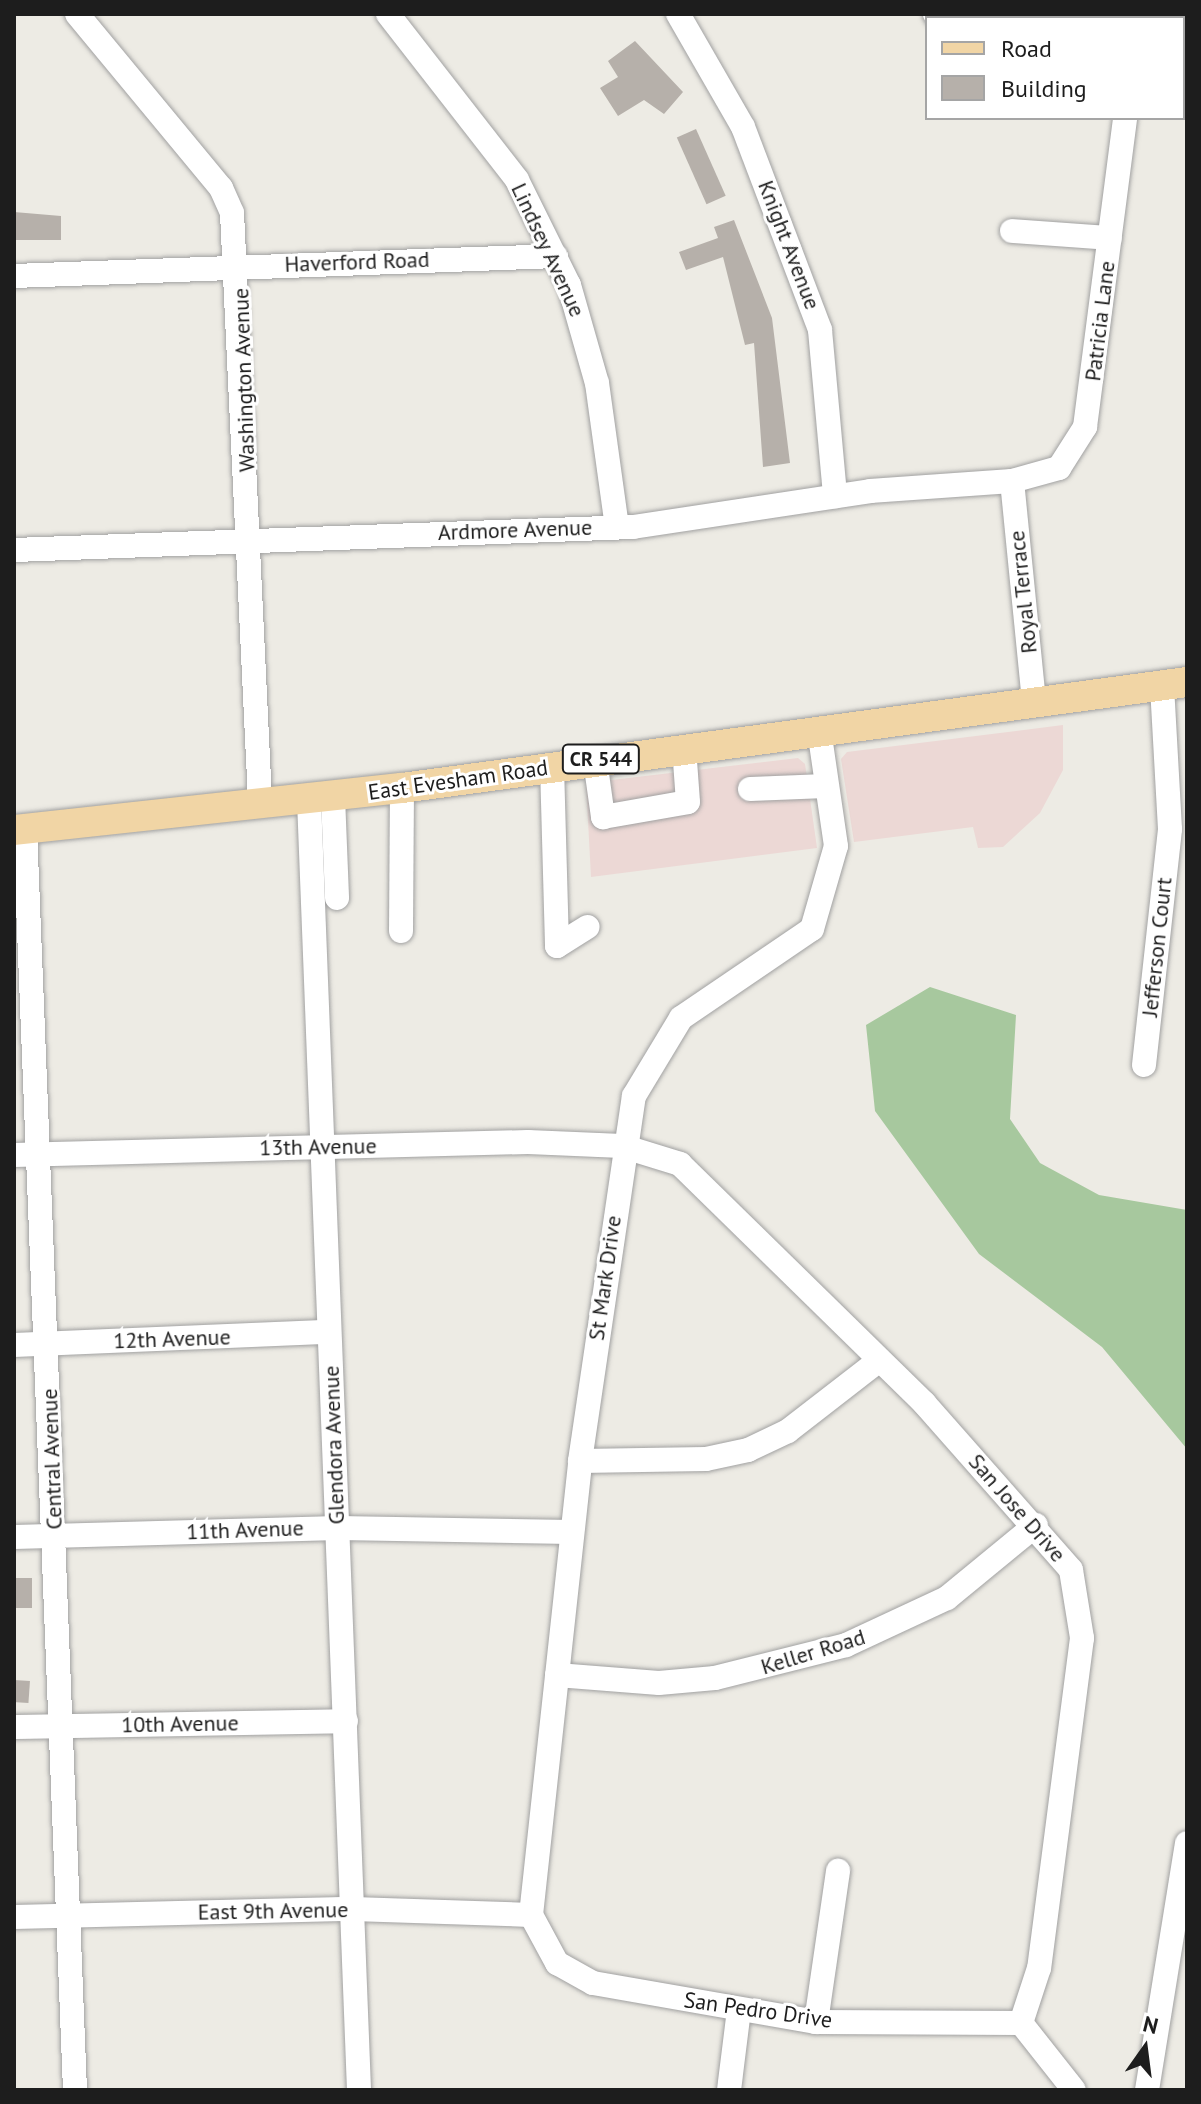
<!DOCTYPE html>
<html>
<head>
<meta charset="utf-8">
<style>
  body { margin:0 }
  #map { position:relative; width:1201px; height:2104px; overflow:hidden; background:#edebe4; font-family:"PT Sans",sans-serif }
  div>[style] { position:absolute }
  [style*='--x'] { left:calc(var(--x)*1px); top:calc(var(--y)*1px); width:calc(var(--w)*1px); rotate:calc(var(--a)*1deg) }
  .commercial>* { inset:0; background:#ecd8d5 }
  .forest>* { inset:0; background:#a7c89e }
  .building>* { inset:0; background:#b6b0aa; transform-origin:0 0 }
  .roads { filter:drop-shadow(0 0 2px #a1a1a1) drop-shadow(0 0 2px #a1a1a1) }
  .minor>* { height:24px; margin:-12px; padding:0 12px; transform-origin:12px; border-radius:12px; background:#fff }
  .major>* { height:30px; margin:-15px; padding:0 15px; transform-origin:15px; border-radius:15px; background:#f1d5a5 }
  span { translate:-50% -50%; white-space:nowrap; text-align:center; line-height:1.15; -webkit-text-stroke:6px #fff; paint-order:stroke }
  .shield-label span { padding:2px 6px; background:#fff; border:2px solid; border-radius:6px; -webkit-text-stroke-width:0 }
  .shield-label { font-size:20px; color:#1d1d1d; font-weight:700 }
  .street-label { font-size:22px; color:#1d1d1d }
  .frame { position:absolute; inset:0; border:16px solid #1d1d1d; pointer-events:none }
  .legend { position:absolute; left:925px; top:16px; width:260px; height:104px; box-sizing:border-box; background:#fff; border:2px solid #a5a5a5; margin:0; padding:10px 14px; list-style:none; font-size:24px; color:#1d1d1d }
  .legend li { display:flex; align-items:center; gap:16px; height:40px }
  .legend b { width:40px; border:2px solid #a5a5a5 }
  .north { position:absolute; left:1105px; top:2008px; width:80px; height:80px; -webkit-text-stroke:6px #fff; paint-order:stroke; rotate:14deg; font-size:22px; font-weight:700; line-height:32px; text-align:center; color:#1d1d1d }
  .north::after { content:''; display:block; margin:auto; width:28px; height:36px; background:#1d1d1d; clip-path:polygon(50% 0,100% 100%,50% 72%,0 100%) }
</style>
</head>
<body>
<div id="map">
  <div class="commercial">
    <i style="clip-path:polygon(1063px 725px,1063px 770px,1040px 813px,1003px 847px,978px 848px,973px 827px,854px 842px,841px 759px,847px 752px)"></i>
    <i style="clip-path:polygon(798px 758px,805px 764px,817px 848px,591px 877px,586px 783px)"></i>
  </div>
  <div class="forest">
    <i style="clip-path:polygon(930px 987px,1016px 1015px,1010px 1119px,1040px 1163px,1099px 1195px,1187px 1210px,1187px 1449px,1102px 1347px,979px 1254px,875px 1111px,866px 1025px)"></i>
  </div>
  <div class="building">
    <i style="clip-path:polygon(635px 41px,683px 92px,664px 114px,644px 100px,618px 116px,600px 88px,618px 77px,608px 61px)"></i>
    <i style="left:696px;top:129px;width:73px;height:21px;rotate:66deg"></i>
    <i style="clip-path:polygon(14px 212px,61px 216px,61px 240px,14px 240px)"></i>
    <i style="clip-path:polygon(734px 220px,772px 318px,790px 463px,763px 467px,754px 343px,745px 345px,723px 257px,686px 270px,679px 252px,718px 238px,714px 227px)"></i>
    <i style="left:14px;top:1578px;width:18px;height:30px"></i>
    <i style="left:14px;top:1680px;width:16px;height:22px;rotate:4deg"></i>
  </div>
  <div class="roads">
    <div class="minor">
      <i style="--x:77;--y:14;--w:226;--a:50.4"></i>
      <i style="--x:221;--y:188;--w:27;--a:66"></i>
      <i style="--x:232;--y:213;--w:589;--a:87.27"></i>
      <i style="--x:388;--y:14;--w:210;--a:52.1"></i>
      <i style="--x:517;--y:180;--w:117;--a:63.7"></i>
      <i style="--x:569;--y:285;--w:102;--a:74.1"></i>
      <i style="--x:597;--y:383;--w:145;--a:82.1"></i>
      <i style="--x:678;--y:14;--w:130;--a:60.1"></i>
      <i style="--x:743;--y:127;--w:217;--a:69.2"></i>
      <i style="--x:820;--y:330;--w:167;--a:84.8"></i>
      <i style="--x:935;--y:14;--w:5;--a:53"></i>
      <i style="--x:1137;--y:18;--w:4;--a:-76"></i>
      <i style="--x:1012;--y:231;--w:98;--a:4.1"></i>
      <i style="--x:14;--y:276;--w:542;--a:-2.11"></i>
      <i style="--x:1012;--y:481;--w:222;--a:84.3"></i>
      <i style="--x:14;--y:550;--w:619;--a:-2.13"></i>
      <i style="--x:633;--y:527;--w:240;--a:-8.6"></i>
      <i style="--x:870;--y:491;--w:142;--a:-4"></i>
      <i style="--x:1012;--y:481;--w:49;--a:-15.5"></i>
      <i style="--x:1059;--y:468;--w:49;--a:-57.6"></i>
      <i style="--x:1085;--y:427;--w:312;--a:-82.6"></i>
      <i style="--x:595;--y:760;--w:58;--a:82"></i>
      <i style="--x:603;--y:817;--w:86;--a:-10"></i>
      <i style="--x:688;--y:802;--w:54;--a:-94.2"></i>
      <i style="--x:552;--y:766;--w:180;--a:88.4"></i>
      <i style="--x:557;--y:946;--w:36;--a:-32"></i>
      <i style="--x:750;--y:789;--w:76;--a:-2.3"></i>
      <i style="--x:333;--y:797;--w:101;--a:87.7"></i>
      <i style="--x:309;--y:800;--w:1291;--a:87.78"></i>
      <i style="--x:25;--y:829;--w:1262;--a:87.73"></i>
      <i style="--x:401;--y:931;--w:143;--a:-89.6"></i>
      <i style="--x:1144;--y:1065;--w:237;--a:-83.7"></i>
      <i style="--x:1170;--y:829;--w:144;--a:-93.2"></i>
      <i style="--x:14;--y:1155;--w:514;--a:-1.45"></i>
      <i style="--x:528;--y:1142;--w:94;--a:2.4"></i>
      <i style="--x:622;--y:1146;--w:61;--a:17.2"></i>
      <i style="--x:680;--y:1164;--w:342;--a:44.4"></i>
      <i style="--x:924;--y:1403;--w:222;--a:48.6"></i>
      <i style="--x:1071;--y:1570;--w:69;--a:80.8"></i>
      <i style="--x:1082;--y:1638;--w:333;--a:97.4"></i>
      <i style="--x:1039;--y:1968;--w:58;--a:108.1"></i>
      <i style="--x:14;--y:1345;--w:315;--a:-2.4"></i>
      <i style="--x:580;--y:1461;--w:126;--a:-0.9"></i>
      <i style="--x:706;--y:1459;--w:43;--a:-12.1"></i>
      <i style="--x:748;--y:1450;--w:44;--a:-25.4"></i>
      <i style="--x:788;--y:1431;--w:113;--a:-37.8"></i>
      <i style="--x:14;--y:1537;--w:324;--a:-1.6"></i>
      <i style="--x:338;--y:1528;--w:234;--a:1"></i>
      <i style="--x:557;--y:1675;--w:102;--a:4.5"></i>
      <i style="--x:659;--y:1683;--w:56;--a:-5.1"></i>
      <i style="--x:715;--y:1678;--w:135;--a:-14.1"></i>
      <i style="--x:846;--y:1645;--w:111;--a:-25"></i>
      <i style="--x:947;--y:1598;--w:115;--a:-39.4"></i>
      <i style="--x:14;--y:1727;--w:332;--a:-1"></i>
      <i style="--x:531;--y:1915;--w:457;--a:-83.8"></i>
      <i style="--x:580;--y:1461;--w:369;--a:-81.6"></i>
      <i style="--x:634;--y:1096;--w:91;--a:-58.9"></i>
      <i style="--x:681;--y:1018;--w:158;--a:-34.2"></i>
      <i style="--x:812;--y:929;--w:86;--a:-73.9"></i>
      <i style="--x:836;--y:846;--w:118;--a:-98.3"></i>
      <i style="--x:531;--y:1915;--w:55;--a:61.6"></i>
      <i style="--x:557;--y:1963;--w:41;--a:29.1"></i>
      <i style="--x:593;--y:1983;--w:226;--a:9.9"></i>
      <i style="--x:816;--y:2022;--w:205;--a:0.3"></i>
      <i style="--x:14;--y:1917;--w:339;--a:-1.4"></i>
      <i style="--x:353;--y:1909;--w:178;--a:1.9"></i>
      <i style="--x:816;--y:2022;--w:153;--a:-81.7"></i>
      <i style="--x:1021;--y:2023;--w:85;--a:51.7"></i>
      <i style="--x:729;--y:2090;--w:81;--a:-82.9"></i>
      <i style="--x:1147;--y:2090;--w:250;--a:-80.8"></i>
    </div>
    <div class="major">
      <i style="--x:14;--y:830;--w:390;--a:-6.2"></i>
      <i style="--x:402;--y:788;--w:792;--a:-7.69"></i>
    </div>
  </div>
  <div class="shield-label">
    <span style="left:601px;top:759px">CR 544</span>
  </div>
  <div class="street-label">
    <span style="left:789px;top:245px;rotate:69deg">Knight Avenue</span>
    <span style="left:548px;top:250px;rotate:65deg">Lindsey Avenue</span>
    <span style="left:357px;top:262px;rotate:-2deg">Haverford Road</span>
    <span style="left:1100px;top:321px;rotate:-83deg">Patricia Lane</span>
    <span style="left:244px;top:380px;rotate:-92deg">Washington Avenue</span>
    <span style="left:515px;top:530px;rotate:-2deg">Ardmore Avenue</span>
    <span style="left:1023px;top:592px;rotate:-96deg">Royal Terrace</span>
    <span style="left:458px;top:780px;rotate:-8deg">East Evesham Road</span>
    <span style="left:1157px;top:947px;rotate:-84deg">Jefferson Court</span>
    <span style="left:318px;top:1147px;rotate:-1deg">13th Avenue</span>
    <span style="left:605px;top:1278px;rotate:-82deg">St Mark Drive</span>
    <span style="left:172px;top:1339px;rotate:-2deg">12th Avenue</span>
    <span style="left:334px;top:1445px;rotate:-92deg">Glendora Avenue</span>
    <span style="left:52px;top:1459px;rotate:-92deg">Central Avenue</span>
    <span style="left:1017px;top:1508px;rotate:49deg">San Jose Drive</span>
    <span style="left:245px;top:1530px;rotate:-2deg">11th Avenue</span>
    <span style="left:813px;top:1652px;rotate:-17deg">Keller Road</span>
    <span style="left:180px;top:1724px;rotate:-1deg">10th Avenue</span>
    <span style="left:273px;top:1911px;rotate:-1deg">East 9th Avenue</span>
    <span style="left:758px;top:2010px;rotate:8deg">San Pedro Drive</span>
  </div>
  <div class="frame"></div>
  <ul class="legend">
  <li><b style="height:10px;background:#f1d5a5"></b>Road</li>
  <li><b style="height:22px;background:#b6b0aa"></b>Building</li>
  </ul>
  <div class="north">N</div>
</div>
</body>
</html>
